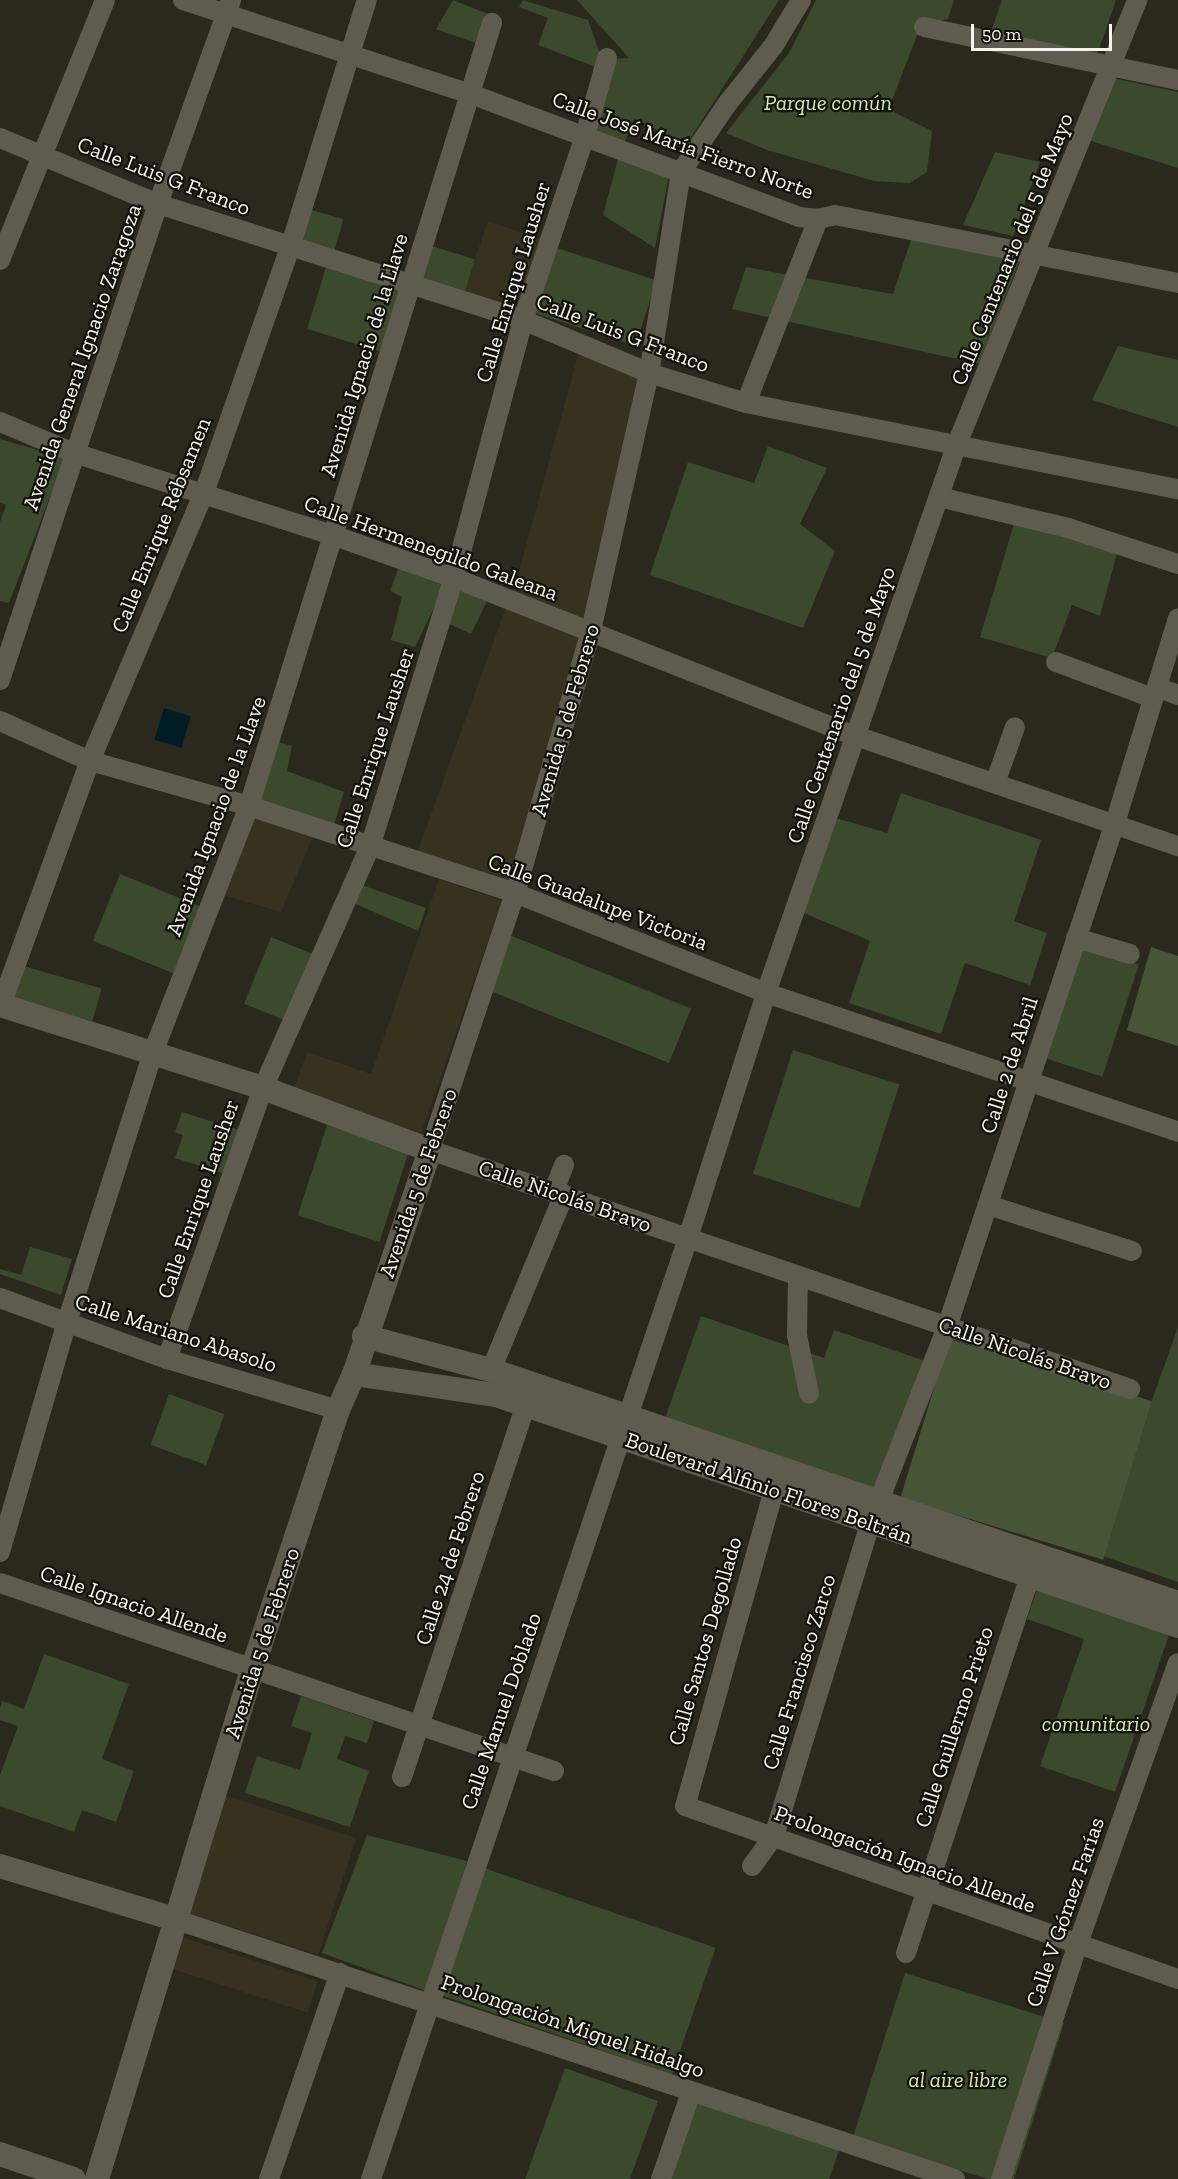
<!DOCTYPE html>
<html>
<head>
<meta charset="utf-8">
<style>
  body { margin:0 }
  #map { position:relative; width:1178px; height:2179px; overflow:hidden; background:#2b281d; font-family:"Zilla Slab",serif }
  div>[style] { position:absolute }
  [style*='--x'] { left:calc(var(--x)*1px); top:calc(var(--y)*1px); width:calc(var(--w)*1px); rotate:calc(var(--a)*1deg) }
  .built>* { inset:0; background:#373120; transform-origin:0 0 }
  .green>* { inset:0; background:#3b492d; transform-origin:0 0 }
  .forest>* { inset:0; background:#465536; transform-origin:0 0 }
  .water>* { inset:0; background:#001c26; transform-origin:0 0 }
  .minor>* { height:20px; margin:-10px; padding:0 10px; transform-origin:10px; border-radius:10px; background:#5f5b4f }
  .tertiary>* { height:24px; margin:-12px; padding:0 12px; transform-origin:12px; border-radius:12px; background:#5f5b4f }
  span { translate:-50% -50%; white-space:nowrap; text-align:center; line-height:1.15; -webkit-text-stroke:4.5px #12110c; paint-order:stroke }
  .park-label { font-size:22px; color:#cfecb2; font-style:italic }
  .street-label { font-size:22px; color:#f6f4ed }
  .scale { position:absolute; left:971px; top:24px; width:141px; height:27px; box-sizing:border-box; border:3px solid #f6f4ed; border-top:0; padding-left:8px; font-size:18px; line-height:21px; white-space:nowrap; color:#f6f4ed; -webkit-text-stroke:4px #12110c; paint-order:stroke }
</style>
</head>
<body>
<div id="map">
  <div class="built">
    <i style="left:488px;top:221px;width:61px;height:76px;rotate:19deg"></i>
    <i style="clip-path:polygon(579px 352px,642px 375px,585px 624px,513px 593px)"></i>
    <i style="clip-path:polygon(506px 607px,582px 637px,508px 883px,417px 853px)"></i>
    <i style="clip-path:polygon(252px 812px,315px 832px,281px 912px,219px 894px)"></i>
    <i style="clip-path:polygon(439px 879px,502px 901px,421px 1133px,294px 1089px,307px 1052px,371px 1074px)"></i>
    <i style="left:224px;top:1795px;width:139px;height:123px;rotate:18deg"></i>
    <i style="left:175px;top:1935px;width:150px;height:33px;rotate:18deg"></i>
  </div>
  <div class="green">
    <i style="clip-path:polygon(453px 0,493px 16px,481px 45px,436px 29px)"></i>
    <i style="clip-path:polygon(523px 0,588px 20px,601px 57px,598px 68px,538px 45px,548px 18px,519px 7px)"></i>
    <i style="clip-path:polygon(577px 0,779px 0,686px 145px,634px 118px,623px 147px,588px 133px,611px 59px,629px 58px)"></i>
    <i style="clip-path:polygon(816px 0,954px 0,948px 19px,921px 25px,891px 103px,894px 112px,932px 131px,927px 172px,910px 183px,874px 181px,767px 150px,726px 133px,789px 53px)"></i>
    <i style="clip-path:polygon(1002px 0,1116px 0,1097px 55px,991px 32px)"></i>
    <i style="clip-path:polygon(1112px 78px,1178px 92px,1178px 168px,1088px 140px)"></i>
    <i style="clip-path:polygon(995px 152px,1040px 162px,1013px 236px,963px 225px)"></i>
    <i style="clip-path:polygon(618px 159px,669px 175px,655px 248px,603px 215px)"></i>
    <i style="left:305px;top:208px;width:40px;height:36px;rotate:16deg"></i>
    <i style="clip-path:polygon(912px 237px,1019px 262px,979px 364px,732px 309px,746px 267px,893px 294px)"></i>
    <i style="left:425px;top:244px;width:52px;height:36px;rotate:17deg"></i>
    <i style="left:551px;top:246px;width:111px;height:69px;rotate:18deg"></i>
    <i style="left:327px;top:264px;width:80px;height:68px;rotate:17deg"></i>
    <i style="clip-path:polygon(1118px 346px,1178px 360px,1178px 427px,1092px 400px)"></i>
    <i style="clip-path:polygon(0 439px,65px 458px,9px 603px,0 601px,0 522px,6px 505px,0 502px)"></i>
    <i style="clip-path:polygon(768px 446px,827px 468px,800px 524px,835px 551px,803px 628px,650px 575px,688px 462px,754px 483px)"></i>
    <i style="clip-path:polygon(1016px 517px,1119px 546px,1100px 616px,1072px 605px,1052px 658px,980px 637px)"></i>
    <i style="clip-path:polygon(400px 564px,447px 580px,415px 647px,391px 640px,402px 597px,390px 591px)"></i>
    <i style="clip-path:polygon(455px 584px,489px 597px,471px 634px,443px 621px)"></i>
    <i style="clip-path:polygon(275px 741px,292px 746px,287px 771px,344px 792px,333px 828px,259px 799px)"></i>
    <i style="clip-path:polygon(901px 793px,1041px 840px,1014px 921px,1047px 933px,1030px 985px,965px 963px,941px 1034px,849px 1003px,870px 941px,804px 913px,836px 818px,887px 833px)"></i>
    <i style="left:120px;top:874px;width:92px;height:72px;rotate:22deg"></i>
    <i style="clip-path:polygon(359px 884px,426px 908px,418px 931px,351px 902px)"></i>
    <i style="left:502px;top:932px;width:204px;height:59px;rotate:22deg"></i>
    <i style="left:271px;top:937px;width:50px;height:72px;rotate:22deg"></i>
    <i style="left:1079px;top:945px;width:63px;height:118px;rotate:18deg"></i>
    <i style="left:20px;top:965px;width:85px;height:34px;rotate:16deg"></i>
    <i style="left:793px;top:1050px;width:112px;height:130px;rotate:18deg"></i>
    <i style="clip-path:polygon(182px 1112px,239px 1130px,225px 1174px,175px 1158px,183px 1135px,175px 1132px)"></i>
    <i style="left:327px;top:1125px;width:86px;height:95px;rotate:18deg"></i>
    <i style="clip-path:polygon(30px 1247px,72px 1259px,61px 1295px,0 1274px,0 1269px,21px 1275px)"></i>
    <i style="clip-path:polygon(701px 1316px,824px 1358px,834px 1330px,931px 1363px,882px 1502px,662px 1427px)"></i>
    <i style="clip-path:polygon(1178px 1327px,1178px 1582px,1097px 1554px)"></i>
    <i style="left:169px;top:1394px;width:59px;height:54px;rotate:20deg"></i>
    <i style="clip-path:polygon(1037px 1590px,1169px 1635px,1115px 1792px,1040px 1766px,1084px 1639px,1027px 1619px)"></i>
    <i style="clip-path:polygon(44px 1654px,129px 1684px,102px 1759px,134px 1771px,116px 1822px,82px 1810px,74px 1832px,0 1806px,0 1775px,18px 1726px,0 1720px,0 1708px,2px 1701px,24px 1709px)"></i>
    <i style="clip-path:polygon(301px 1696px,374px 1721px,367px 1743px,345px 1736px,337px 1759px,369px 1771px,350px 1827px,245px 1793px,257px 1756px,300px 1770px,312px 1733px,291px 1726px)"></i>
    <i style="clip-path:polygon(367px 1835px,467px 1861px,429px 1992px,322px 1953px)"></i>
    <i style="left:484px;top:1868px;width:245px;height:134px;rotate:19deg"></i>
    <i style="clip-path:polygon(905px 1973px,1064px 2023px,1014px 2179px,988px 2179px,853px 2137px)"></i>
    <i style="clip-path:polygon(565px 2068px,658px 2101px,630px 2179px,525px 2179px)"></i>
    <i style="clip-path:polygon(695px 2099px,840px 2148px,829px 2179px,664px 2179px)"></i>
  </div>
  <div class="forest">
    <i style="clip-path:polygon(1151px 947px,1178px 956px,1178px 1046px,1127px 1030px)"></i>
    <i style="left:949px;top:1339px;width:212px;height:166px;rotate:17deg"></i>
  </div>
  <div class="water">
    <i style="left:164px;top:708px;width:28px;height:33px;rotate:17deg"></i>
  </div>
  <div class="minor">
    <i style="--x:183;--y:0;--w:300;--a:18.1"></i>
    <i style="--x:468;--y:93;--w:353;--a:20.5"></i>
    <i style="--x:799;--y:217;--w:19;--a:6"></i>
    <i style="--x:818;--y:219;--w:17;--a:-13"></i>
    <i style="--x:835;--y:215;--w:350;--a:11.2"></i>
    <i style="--x:801;--y:0;--w:52;--a:121"></i>
    <i style="--x:774;--y:45;--w:75;--a:128.5"></i>
    <i style="--x:727;--y:104;--w:82;--a:124.1"></i>
    <i style="--x:681;--y:172;--w:204;--a:99"></i>
    <i style="--x:649;--y:373;--w:268;--a:102.7"></i>
    <i style="--x:590;--y:634;--w:270;--a:106.1"></i>
    <i style="--x:515;--y:893;--w:271;--a:108.3"></i>
    <i style="--x:430;--y:1150;--w:740;--a:18.85"></i>
    <i style="--x:924;--y:27;--w:259;--a:11.8"></i>
    <i style="--x:0;--y:138;--w:171;--a:22.7"></i>
    <i style="--x:158;--y:204;--w:383;--a:17.6"></i>
    <i style="--x:523;--y:320;--w:137;--a:22.8"></i>
    <i style="--x:649;--y:373;--w:102;--a:17.2"></i>
    <i style="--x:746;--y:403;--w:440;--a:11.3"></i>
    <i style="--x:0;--y:260;--w:280;--a:-68"></i>
    <i style="--x:746;--y:403;--w:198;--a:-68.6"></i>
    <i style="--x:0;--y:422;--w:80;--a:22.7"></i>
    <i style="--x:74;--y:453;--w:274;--a:17.6"></i>
    <i style="--x:335;--y:536;--w:126;--a:19.4"></i>
    <i style="--x:454;--y:578;--w:432;--a:21.5"></i>
    <i style="--x:856;--y:736;--w:340;--a:18.9"></i>
    <i style="--x:939;--y:497;--w:133;--a:13.5"></i>
    <i style="--x:1068;--y:528;--w:116;--a:18.1"></i>
    <i style="--x:1056;--y:662;--w:103;--a:20.4"></i>
    <i style="--x:0;--y:680;--w:502;--a:-71.64"></i>
    <i style="--x:158;--y:204;--w:217;--a:-70.3"></i>
    <i style="--x:1157;--y:687;--w:22;--a:21"></i>
    <i style="--x:0;--y:721;--w:98;--a:24"></i>
    <i style="--x:90;--y:761;--w:165;--a:15.8"></i>
    <i style="--x:249;--y:806;--w:280;--a:18.1"></i>
    <i style="--x:515;--y:893;--w:270;--a:21.7"></i>
    <i style="--x:766;--y:993;--w:435;--a:18.6"></i>
    <i style="--x:995;--y:783;--w:59;--a:-70.3"></i>
    <i style="--x:1076;--y:938;--w:56;--a:16.5"></i>
    <i style="--x:1;--y:1005;--w:260;--a:-70"></i>
    <i style="--x:90;--y:761;--w:291;--a:-67"></i>
    <i style="--x:204;--y:493;--w:260;--a:-70.7"></i>
    <i style="--x:290;--y:248;--w:260;--a:-72.8"></i>
    <i style="--x:554;--y:1191;--w:28;--a:-69"></i>
    <i style="--x:988;--y:1205;--w:151;--a:17.7"></i>
    <i style="--x:798;--y:1276;--w:59;--a:91"></i>
    <i style="--x:797;--y:1335;--w:60;--a:78.5"></i>
    <i style="--x:0;--y:1298;--w:178;--a:20.1"></i>
    <i style="--x:167;--y:1359;--w:178;--a:16.6"></i>
    <i style="--x:167;--y:1359;--w:288;--a:-70.5"></i>
    <i style="--x:263;--y:1088;--w:264;--a:-66.1"></i>
    <i style="--x:370;--y:847;--w:282;--a:-72.7"></i>
    <i style="--x:454;--y:578;--w:267;--a:-75"></i>
    <i style="--x:523;--y:320;--w:194;--a:-71.4"></i>
    <i style="--x:585;--y:136;--w:81;--a:-74.2"></i>
    <i style="--x:491;--y:1370;--w:190;--a:-67.4"></i>
    <i style="--x:774;--y:1490;--w:328;--a:105.7"></i>
    <i style="--x:685;--y:1806;--w:522;--a:19.34"></i>
    <i style="--x:0;--y:1552;--w:240;--a:-73.8"></i>
    <i style="--x:67;--y:1322;--w:280;--a:-72.3"></i>
    <i style="--x:152;--y:1055;--w:267;--a:-68.7"></i>
    <i style="--x:249;--y:806;--w:820;--a:-72.76"></i>
    <i style="--x:0;--y:1583;--w:585;--a:18.74"></i>
    <i style="--x:402;--y:1777;--w:392;--a:-71.6"></i>
    <i style="--x:752;--y:1866;--w:37;--a:-54"></i>
    <i style="--x:774;--y:1836;--w:330;--a:-72.9"></i>
    <i style="--x:871;--y:1521;--w:208;--a:-68.6"></i>
    <i style="--x:947;--y:1327;--w:531;--a:-71.57"></i>
    <i style="--x:1115;--y:823;--w:214;--a:-72.9"></i>
    <i style="--x:174;--y:1919;--w:823;--a:18.41"></i>
    <i style="--x:906;--y:1953;--w:395;--a:-71.8"></i>
    <i style="--x:269;--y:2179;--w:218;--a:-71"></i>
    <i style="--x:371;--y:2179;--w:993;--a:-71.38"></i>
    <i style="--x:688;--y:1238;--w:257;--a:-72.3"></i>
    <i style="--x:766;--y:993;--w:581;--a:-70.82"></i>
    <i style="--x:957;--y:444;--w:479;--a:-67.9"></i>
    <i style="--x:661;--y:2179;--w:91;--a:-70.8"></i>
    <i style="--x:1001;--y:2179;--w:245;--a:-71.9"></i>
    <i style="--x:1077;--y:1946;--w:300;--a:-70.4"></i>
  </div>
  <div class="tertiary">
    <i style="--x:0;--y:1005;--w:276;--a:17.5"></i>
    <i style="--x:263;--y:1088;--w:178;--a:20.4"></i>
    <i style="--x:430;--y:1150;--w:237;--a:108.7"></i>
    <i style="--x:354;--y:1374;--w:39;--a:114"></i>
    <i style="--x:338;--y:1410;--w:274;--a:108.3"></i>
    <i style="--x:252;--y:1670;--w:532;--a:106.94"></i>
    <i style="--x:364;--y:1336;--w:131;--a:15"></i>
    <i style="--x:491;--y:1370;--w:725;--a:18.73"></i>
    <i style="--x:354;--y:1374;--w:144;--a:8.4"></i>
    <i style="--x:496;--y:1395;--w:720;--a:18.71"></i>
    <i style="--x:0;--y:1866;--w:182;--a:16.9"></i>
    <i style="--x:0;--y:2154;--w:78;--a:18.7"></i>
  </div>
  <div class="park-label">
    <span style="left:828px;top:103px">Parque común</span>
    <span style="left:1096px;top:1724px">comunitario</span>
    <span style="left:958px;top:2080px">al aire libre</span>
  </div>
  <div class="street-label">
    <span style="left:683px;top:145px;rotate:20deg">Calle José María Fierro Norte</span>
    <span style="left:164px;top:176px;rotate:21deg">Calle Luis G Franco</span>
    <span style="left:1012px;top:249px;rotate:-68deg">Calle Centenario del 5 de Mayo</span>
    <span style="left:513px;top:282px;rotate:-73deg">Calle Enrique Lausher</span>
    <span style="left:623px;top:333px;rotate:21deg">Calle Luis G Franco</span>
    <span style="left:364px;top:355px;rotate:-73deg">Avenida Ignacio de la Llave</span>
    <span style="left:82px;top:357px;rotate:-71deg">Avenida General Ignacio Zaragoza</span>
    <span style="left:161px;top:525px;rotate:-68deg">Calle Enrique Rébsamen</span>
    <span style="left:431px;top:548px;rotate:20deg">Calle Hermenegildo Galeana</span>
    <span style="left:841px;top:705px;rotate:-71deg">Calle Centenario del 5 de Mayo</span>
    <span style="left:565px;top:720px;rotate:-74deg">Avenida 5 de Febrero</span>
    <span style="left:375px;top:748px;rotate:-72deg">Calle Enrique Lausher</span>
    <span style="left:216px;top:816px;rotate:-70deg">Avenida Ignacio de la Llave</span>
    <span style="left:598px;top:902px;rotate:21deg">Calle Guadalupe Victoria</span>
    <span style="left:1009px;top:1065px;rotate:-72deg">Calle 2 de Abril</span>
    <span style="left:418px;top:1183px;rotate:-71deg">Avenida 5 de Febrero</span>
    <span style="left:565px;top:1196px;rotate:19deg">Calle Nicolás Bravo</span>
    <span style="left:198px;top:1199px;rotate:-71deg">Calle Enrique Lausher</span>
    <span style="left:176px;top:1333px;rotate:18deg">Calle Mariano Abasolo</span>
    <span style="left:1025px;top:1353px;rotate:19deg">Calle Nicolás Bravo</span>
    <span style="left:769px;top:1488px;rotate:19deg">Boulevard Alfinio Flores Beltrán</span>
    <span style="left:450px;top:1558px;rotate:-72deg">Calle 24 de Febrero</span>
    <span style="left:134px;top:1604px;rotate:19deg">Calle Ignacio Allende</span>
    <span style="left:705px;top:1641px;rotate:-74deg">Calle Santos Degollado</span>
    <span style="left:262px;top:1643px;rotate:-72deg">Avenida 5 de Febrero</span>
    <span style="left:799px;top:1672px;rotate:-73deg">Calle Francisco Zarco</span>
    <span style="left:501px;top:1711px;rotate:-71deg">Calle Manuel Doblado</span>
    <span style="left:954px;top:1727px;rotate:-72deg">Calle Guillermo Prieto</span>
    <span style="left:905px;top:1859px;rotate:20deg">Prolongación Ignacio Allende</span>
    <span style="left:1065px;top:1912px;rotate:-71deg">Calle V Gómez Farías</span>
    <span style="left:573px;top:2026px;rotate:19deg">Prolongación Miguel Hidalgo</span>
  </div>
  <div class="scale">50 m</div>
</div>
</body>
</html>
